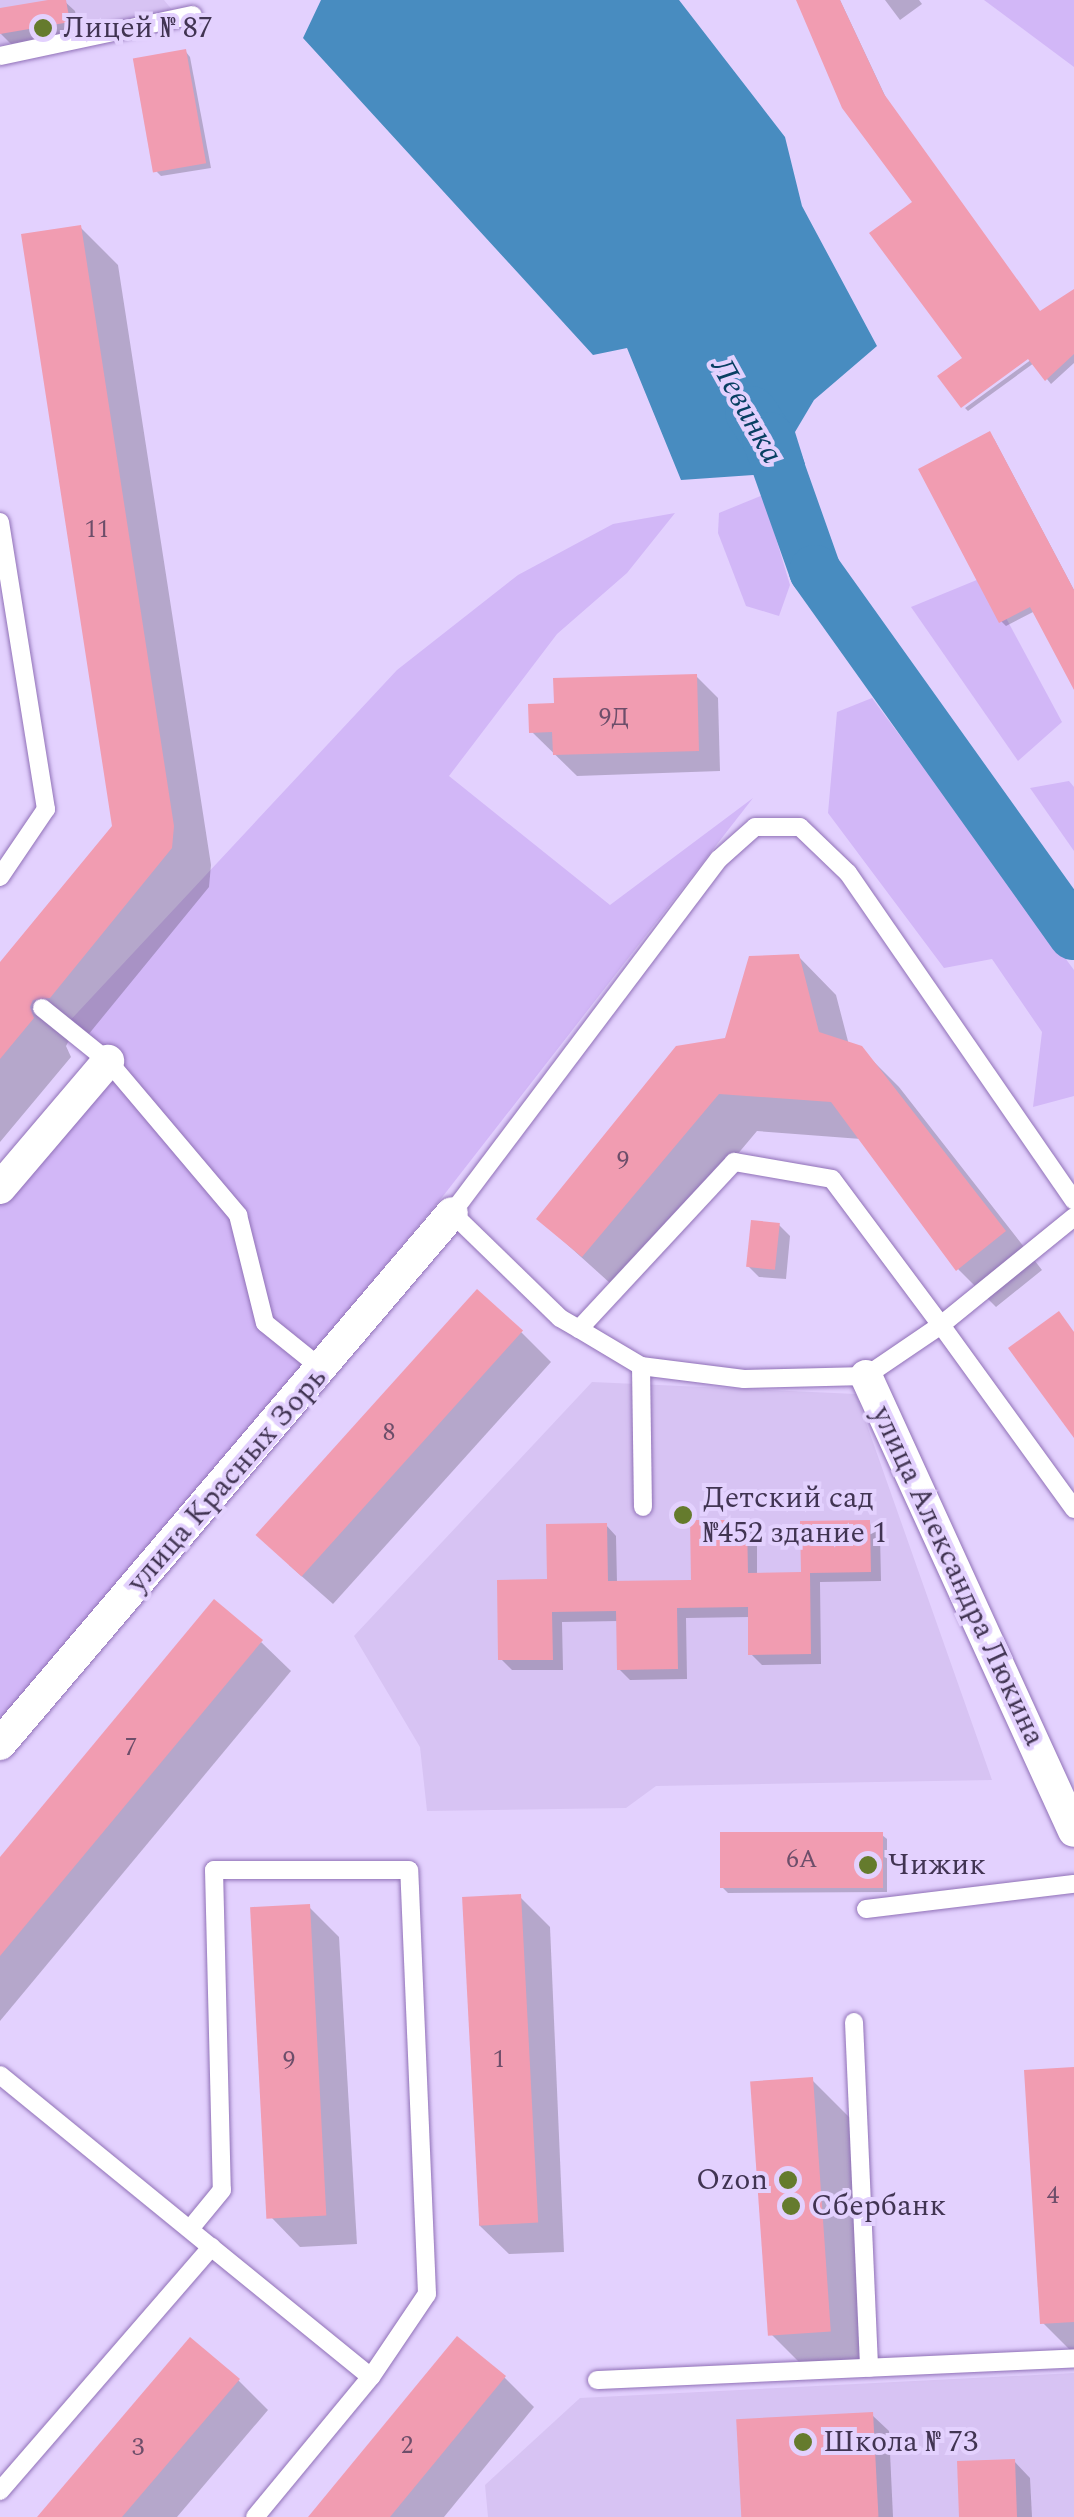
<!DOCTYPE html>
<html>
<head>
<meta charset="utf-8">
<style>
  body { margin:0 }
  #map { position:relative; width:1074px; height:2517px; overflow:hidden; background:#e3d1fe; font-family:Spectral,serif }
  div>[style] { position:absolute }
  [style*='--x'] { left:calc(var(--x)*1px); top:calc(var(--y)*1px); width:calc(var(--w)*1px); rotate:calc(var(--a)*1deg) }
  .built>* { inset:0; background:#d7c3f3 }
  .green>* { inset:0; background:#d2b7f7 }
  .water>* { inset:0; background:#488cc0 }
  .shadow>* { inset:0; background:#0003 }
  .river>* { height:52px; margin:-26px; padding:0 26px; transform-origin:26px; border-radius:26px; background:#488cc0 }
  .building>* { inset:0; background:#f19cb1; transform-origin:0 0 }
  .roads { filter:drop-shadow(0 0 2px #9071b7) drop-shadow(0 0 2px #9071b7) }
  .lane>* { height:18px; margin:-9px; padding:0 9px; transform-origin:9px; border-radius:9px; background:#fff }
  .street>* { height:32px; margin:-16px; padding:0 16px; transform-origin:16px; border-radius:16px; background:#fff }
  .dots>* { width:28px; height:28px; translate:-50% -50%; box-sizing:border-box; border:5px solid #e3d1fe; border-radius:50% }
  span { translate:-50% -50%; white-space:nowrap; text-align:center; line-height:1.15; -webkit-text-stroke:8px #e3d1fe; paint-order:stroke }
  .number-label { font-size:25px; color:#6d4e6a }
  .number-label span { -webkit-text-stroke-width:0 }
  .poi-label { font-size:30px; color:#413452 }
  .left { translate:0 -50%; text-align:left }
  .right { translate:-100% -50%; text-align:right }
  .street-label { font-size:30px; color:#413452 }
  .water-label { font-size:32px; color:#083f62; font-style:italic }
</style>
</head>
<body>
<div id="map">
  <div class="built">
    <i style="clip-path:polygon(0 0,164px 0,173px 11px,0 45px)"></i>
    <i style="clip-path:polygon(592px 1382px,856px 1394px,992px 1780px,656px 1786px,626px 1808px,427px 1811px,420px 1747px,354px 1636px)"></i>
    <i style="clip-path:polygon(1074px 2373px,1074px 2517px,488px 2517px,485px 2485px,580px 2398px)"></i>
  </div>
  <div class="green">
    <i style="clip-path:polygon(984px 0,1074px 0,1074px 67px)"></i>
    <i style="clip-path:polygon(763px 495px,790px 585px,779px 616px,746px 606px,718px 533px,719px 513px)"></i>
    <i style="clip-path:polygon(675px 513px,627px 573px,557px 634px,449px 776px,610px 905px,753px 798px,440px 1200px,0 1727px,0 1186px,107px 1061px,65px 1026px,397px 670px,518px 575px,613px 524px)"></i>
    <i style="clip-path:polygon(984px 577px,1062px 722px,1018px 761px,911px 607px)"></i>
    <i style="clip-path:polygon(872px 698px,1074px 970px,1074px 1096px,1033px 1107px,1042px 1032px,992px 959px,944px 968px,828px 813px,837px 712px)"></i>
    <i style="clip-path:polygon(1069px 781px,1074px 787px,1074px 851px,1030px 788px)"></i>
  </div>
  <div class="water">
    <i style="clip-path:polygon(321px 0,679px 0,785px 137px,802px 206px,877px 346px,814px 400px,795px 432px,805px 464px,782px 473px,681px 480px,627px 348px,593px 355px,303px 38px)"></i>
  </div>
  <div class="shadow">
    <i style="clip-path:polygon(63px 0,75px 11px,79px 32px,11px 44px,0 33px,0 11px)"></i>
    <i style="clip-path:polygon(799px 0,840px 0,888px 102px,1040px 314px,1074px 307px,1074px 363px,1051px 384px,1034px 363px,968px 411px,965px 408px,1039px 354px,965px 358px,915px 203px)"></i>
    <i style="clip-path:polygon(885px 0,919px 0,922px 4px,900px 20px)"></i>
    <i style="clip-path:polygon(186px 52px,190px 57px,211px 168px,161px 176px,157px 172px)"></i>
    <i style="clip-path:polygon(80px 227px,118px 265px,211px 865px,209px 887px,88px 1035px,71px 1037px,66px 1046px,71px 1057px,0 1142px,0 966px,115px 827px)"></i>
    <i style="clip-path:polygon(994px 439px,1074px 590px,1074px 684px,1035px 611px,1006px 626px,1001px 621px)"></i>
    <i style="clip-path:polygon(696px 676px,718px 698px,720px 771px,577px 776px,532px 732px,556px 705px)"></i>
    <i style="clip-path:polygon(798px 956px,836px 995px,849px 1045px,860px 1048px,899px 1087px,1042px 1270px,996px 1307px,958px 1269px,861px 1139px,757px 1131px,621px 1293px,539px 1219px,727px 1040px)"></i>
    <i style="clip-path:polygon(779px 1225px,790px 1236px,786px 1279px,759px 1277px,748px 1266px)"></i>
    <i style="clip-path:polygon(521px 1332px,551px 1362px,333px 1604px,289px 1565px)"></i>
    <i style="clip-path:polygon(746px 1522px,757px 1533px,757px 1575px,803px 1574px,869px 1523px,880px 1534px,881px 1581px,820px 1582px,821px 1664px,762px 1665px,751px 1654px,750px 1617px,686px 1618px,687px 1679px,630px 1680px,619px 1669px,619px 1621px,562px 1622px,563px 1670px,512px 1670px,501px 1659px,549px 1582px,606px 1525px,616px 1536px,617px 1583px,693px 1583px)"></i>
    <i style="clip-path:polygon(261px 1642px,291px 1671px,0 2021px,0 1861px)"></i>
    <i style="clip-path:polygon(882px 1835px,887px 1839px,887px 1892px,728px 1893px,723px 1888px)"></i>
    <i style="clip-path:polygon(520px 1897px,550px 1927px,564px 2252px,509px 2254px,479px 2225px)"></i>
    <i style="clip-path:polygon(309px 1907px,339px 1937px,357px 2244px,300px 2247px,271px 2217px)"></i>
    <i style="clip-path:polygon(1074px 2070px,1074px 2354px,1043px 2323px)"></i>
    <i style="clip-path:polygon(812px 2080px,850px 2118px,869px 2368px,810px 2373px,772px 2335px)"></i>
    <i style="clip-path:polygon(504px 2377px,534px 2407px,444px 2517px,311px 2517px)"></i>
    <i style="clip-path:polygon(238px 2380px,268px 2410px,177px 2517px,40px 2517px)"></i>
    <i style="clip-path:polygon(872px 2415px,889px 2431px,893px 2517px,743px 2517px)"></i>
    <i style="clip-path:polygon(1014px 2461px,1030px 2478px,1032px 2517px,962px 2517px)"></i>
  </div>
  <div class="river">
    <i style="--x:751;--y:412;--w:31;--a:57"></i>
    <i style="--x:768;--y:438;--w:141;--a:70.5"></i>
    <i style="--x:815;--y:571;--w:446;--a:54.5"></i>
  </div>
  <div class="building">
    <i style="clip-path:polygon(48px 0,66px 0,70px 22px,0 34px,0 8px)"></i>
    <i style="clip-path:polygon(796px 0,840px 0,884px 94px,1040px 311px,1074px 289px,1074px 354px,1045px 381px,1028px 359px,961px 408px,937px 376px,962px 358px,869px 233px,912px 202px,842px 108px)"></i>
    <i style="left:186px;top:49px;width:116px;height:54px;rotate:80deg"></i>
    <i style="clip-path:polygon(81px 225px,174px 826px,172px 848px,50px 998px,33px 1000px,30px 1007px,34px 1018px,0 1059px,0 962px,112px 826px,21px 234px)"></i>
    <i style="clip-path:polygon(990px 431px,1074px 590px,1074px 690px,1030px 607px,999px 623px,918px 469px)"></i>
    <i style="clip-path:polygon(697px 674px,699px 751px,553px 755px,552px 732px,529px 733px,528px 704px,554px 703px,553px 678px)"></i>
    <i style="clip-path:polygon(799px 954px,819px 1032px,862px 1046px,1006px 1231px,956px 1271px,831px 1102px,719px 1094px,582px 1257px,536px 1219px,676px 1046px,725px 1038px,749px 956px)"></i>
    <i style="left:751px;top:1220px;width:29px;height:47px;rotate:6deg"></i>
    <i style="left:477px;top:1289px;width:62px;height:331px;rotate:42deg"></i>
    <i style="clip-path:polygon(1059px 1311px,1074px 1332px,1074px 1438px,1008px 1348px)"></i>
    <i style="clip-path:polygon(690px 1520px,747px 1520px,748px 1573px,801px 1572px,800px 1521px,870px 1520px,871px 1572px,810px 1573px,811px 1654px,748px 1655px,748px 1607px,677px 1608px,678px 1669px,617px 1670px,616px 1611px,552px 1612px,553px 1660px,498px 1660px,497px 1580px,547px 1579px,546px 1524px,607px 1523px,608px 1581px,691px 1580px)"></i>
    <i style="clip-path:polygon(214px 1599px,263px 1640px,0 1956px,0 1857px)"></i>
    <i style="left:883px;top:1832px;width:56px;height:163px;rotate:90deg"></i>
    <i style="left:521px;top:1894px;width:329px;height:59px;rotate:87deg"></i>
    <i style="left:310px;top:1904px;width:312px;height:60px;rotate:87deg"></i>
    <i style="clip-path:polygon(1074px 2067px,1074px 2322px,1040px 2324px,1024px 2070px)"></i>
    <i style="left:813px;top:2077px;width:255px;height:63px;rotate:86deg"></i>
    <i style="clip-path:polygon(457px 2336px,506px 2376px,390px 2517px,308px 2517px)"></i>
    <i style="clip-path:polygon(190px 2337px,240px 2379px,122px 2517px,37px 2517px)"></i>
    <i style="left:873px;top:2412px;width:105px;height:137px;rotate:87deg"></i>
    <i style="left:1015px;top:2459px;width:58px;height:58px;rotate:88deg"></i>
  </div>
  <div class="roads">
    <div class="lane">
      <i style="--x:0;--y:56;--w:197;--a:-12"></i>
      <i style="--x:0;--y:522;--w:291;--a:80.9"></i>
      <i style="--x:46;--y:809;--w:82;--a:124.1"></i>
      <i style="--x:42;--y:1008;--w:85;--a:38.8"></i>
      <i style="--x:108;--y:1061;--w:202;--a:49.8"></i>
      <i style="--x:238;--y:1215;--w:111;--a:76"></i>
      <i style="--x:265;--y:1323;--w:73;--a:38.9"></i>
      <i style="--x:1074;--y:1217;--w:171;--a:140.9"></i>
      <i style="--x:941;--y:1325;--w:227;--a:54.1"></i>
      <i style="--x:579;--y:1329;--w:228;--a:-47.1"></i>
      <i style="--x:734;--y:1162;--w:99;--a:9.8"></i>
      <i style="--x:832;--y:1179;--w:182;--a:53.3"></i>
      <i style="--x:941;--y:1325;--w:91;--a:145.8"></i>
      <i style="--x:866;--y:1376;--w:122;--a:178.6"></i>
      <i style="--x:744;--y:1379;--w:104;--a:-172.8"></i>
      <i style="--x:641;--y:1366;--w:72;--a:-149.2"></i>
      <i style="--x:579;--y:1329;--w:22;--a:-150"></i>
      <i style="--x:560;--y:1318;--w:151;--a:-135.8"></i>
      <i style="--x:452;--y:1213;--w:443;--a:-53"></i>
      <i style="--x:719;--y:859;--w:48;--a:-41.6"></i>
      <i style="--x:755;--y:827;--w:45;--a:0"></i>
      <i style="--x:800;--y:827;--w:66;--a:43.8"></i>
      <i style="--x:848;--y:873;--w:398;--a:55.4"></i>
      <i style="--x:641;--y:1366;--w:141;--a:89.2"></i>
      <i style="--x:866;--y:1909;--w:209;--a:-6.9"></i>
      <i style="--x:854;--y:2022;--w:346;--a:87.5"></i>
      <i style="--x:0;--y:2075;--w:272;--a:39.2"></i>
      <i style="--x:211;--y:2247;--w:206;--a:39.1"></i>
      <i style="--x:371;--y:2377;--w:100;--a:-56"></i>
      <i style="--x:427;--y:2294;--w:424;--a:-92.4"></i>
      <i style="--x:409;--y:1870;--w:195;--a:180"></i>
      <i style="--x:214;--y:1870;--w:320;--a:88.6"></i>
      <i style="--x:222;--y:2190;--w:50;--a:129.4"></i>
      <i style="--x:597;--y:2380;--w:478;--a:-2.6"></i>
      <i style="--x:0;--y:2491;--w:323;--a:-49.1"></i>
      <i style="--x:255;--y:2517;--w:182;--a:-50.4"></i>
    </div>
    <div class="street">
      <i style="--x:0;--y:1188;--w:167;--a:-49.6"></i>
      <i style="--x:866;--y:1376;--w:500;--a:65.43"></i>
      <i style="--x:0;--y:1744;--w:697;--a:-49.59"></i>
    </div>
  </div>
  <div class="dots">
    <i style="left:43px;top:28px;background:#657b2d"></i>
    <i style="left:683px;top:1515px;background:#657b2d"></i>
    <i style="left:868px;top:1865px;background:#657b2d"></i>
    <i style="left:788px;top:2180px;background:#657b2d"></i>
    <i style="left:791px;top:2206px;background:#657b2d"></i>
    <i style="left:803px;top:2442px;background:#657b2d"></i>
  </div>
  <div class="number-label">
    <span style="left:97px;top:530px">11</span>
    <span style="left:614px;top:718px">9Д</span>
    <span style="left:623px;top:1161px">9</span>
    <span style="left:389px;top:1433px">8</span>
    <span style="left:131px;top:1748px">7</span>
    <span style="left:802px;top:1860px">6А</span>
    <span style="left:499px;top:2060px">1</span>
    <span style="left:289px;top:2061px">9</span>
    <span style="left:1053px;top:2196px">4</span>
    <span style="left:407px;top:2446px">2</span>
    <span style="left:138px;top:2448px">3</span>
  </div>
  <div class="poi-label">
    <span class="left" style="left:63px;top:28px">Лицей № 87</span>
    <span class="left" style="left:703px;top:1515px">Детский сад<br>№452 здание 1</span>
    <span class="left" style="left:888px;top:1865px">Чижик</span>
    <span class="right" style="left:768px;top:2180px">Ozon</span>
    <span class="left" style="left:811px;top:2206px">Сбербанк</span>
    <span class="left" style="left:823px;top:2442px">Школа № 73</span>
  </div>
  <div class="street-label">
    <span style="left:227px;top:1480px;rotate:-49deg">улица Красных Зорь</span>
    <span style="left:958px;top:1576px;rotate:65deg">улица Александра Люкина</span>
  </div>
  <div class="water-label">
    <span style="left:746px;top:411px;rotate:61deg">Левинка</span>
  </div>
</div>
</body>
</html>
